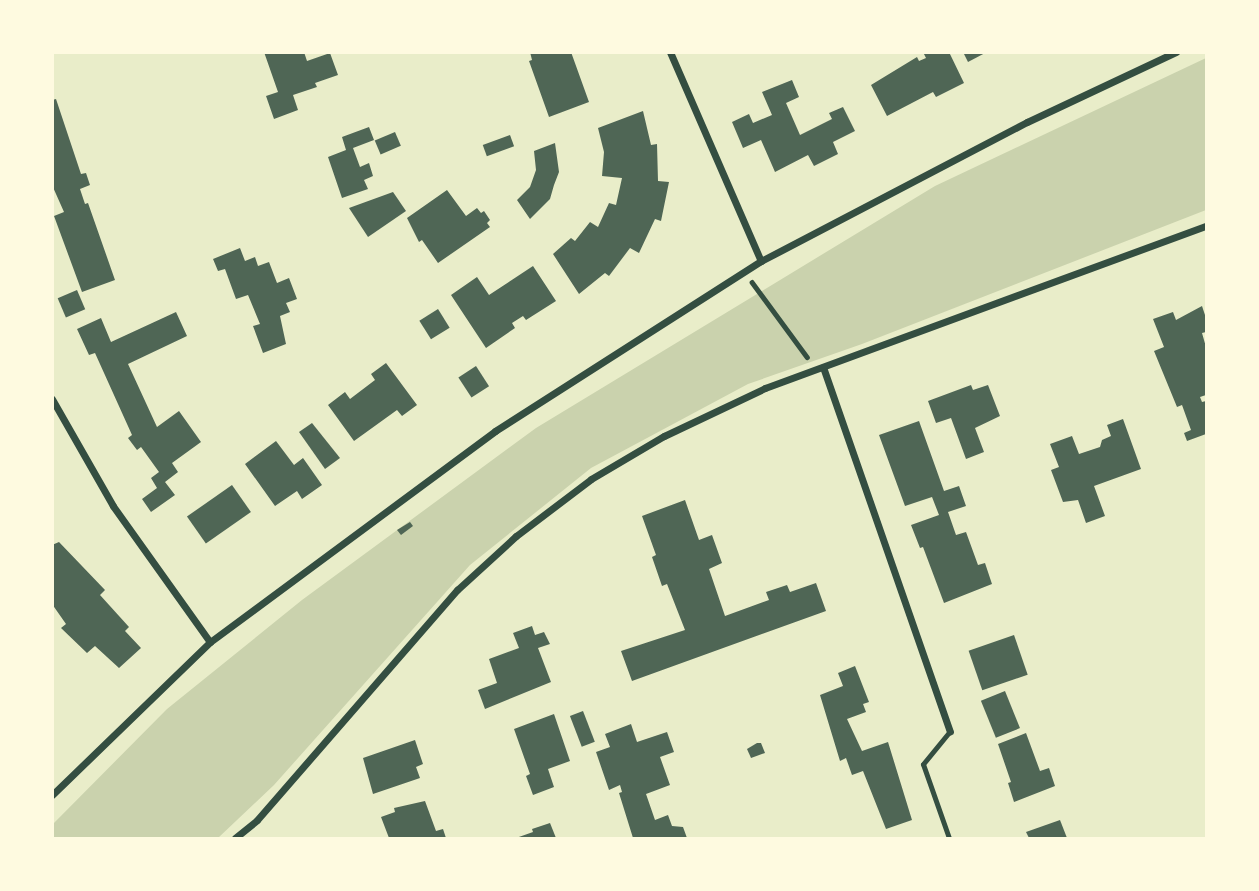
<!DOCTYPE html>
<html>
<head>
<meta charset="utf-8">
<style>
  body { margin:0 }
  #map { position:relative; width:1259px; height:891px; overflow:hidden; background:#e9edc9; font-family:Helvetica,sans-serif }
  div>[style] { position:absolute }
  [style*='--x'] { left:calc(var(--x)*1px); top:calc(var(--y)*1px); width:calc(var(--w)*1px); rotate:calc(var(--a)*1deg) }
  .green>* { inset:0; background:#cad2ad }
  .building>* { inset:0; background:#4f6655; transform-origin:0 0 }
  .path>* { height:4.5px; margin:-2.25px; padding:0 2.25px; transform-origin:2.25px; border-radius:2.25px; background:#344e41 }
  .service>* { height:5px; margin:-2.5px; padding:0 2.5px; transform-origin:2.5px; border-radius:2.5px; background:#344e41 }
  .minor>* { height:7px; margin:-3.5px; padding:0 3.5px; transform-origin:3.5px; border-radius:3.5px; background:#344e41 }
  span { translate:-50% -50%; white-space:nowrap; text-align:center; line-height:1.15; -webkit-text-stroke:6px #fefae0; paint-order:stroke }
  .frame { position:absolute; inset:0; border:54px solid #fefae0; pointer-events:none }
</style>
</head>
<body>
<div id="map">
  <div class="green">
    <i style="clip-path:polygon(1206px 58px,1206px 210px,862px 344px,748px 384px,591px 468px,470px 565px,274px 785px,218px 838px,53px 838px,53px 824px,167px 709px,302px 600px,536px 428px,935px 186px)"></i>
  </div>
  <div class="building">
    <i style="clip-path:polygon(264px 52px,304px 52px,307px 61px,330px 53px,338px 75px,315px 83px,317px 87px,293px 95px,298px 110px,274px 119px,266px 96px,278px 92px)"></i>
    <i style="clip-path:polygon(530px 52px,571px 52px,589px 102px,549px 117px,529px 61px,532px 60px)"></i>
    <i style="clip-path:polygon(923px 52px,949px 52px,964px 83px,936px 97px,933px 92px,887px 116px,871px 85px,917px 57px,919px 61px,926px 58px)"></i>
    <i style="clip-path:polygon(963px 52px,987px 52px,968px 62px)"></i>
    <i style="clip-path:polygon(792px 80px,799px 97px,786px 103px,800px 135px,832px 119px,829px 113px,843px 107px,855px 131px,833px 142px,838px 154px,814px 166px,808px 155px,775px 172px,761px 140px,743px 148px,732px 122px,749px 114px,753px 123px,772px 115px,762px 92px)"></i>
    <i style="clip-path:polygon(56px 99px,81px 174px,86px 173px,90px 185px,80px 189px,85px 204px,88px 203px,115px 280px,82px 292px,54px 216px,64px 212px,52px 185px,52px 100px)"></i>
    <i style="clip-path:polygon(643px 111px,651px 145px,657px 144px,658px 181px,669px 182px,661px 221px,655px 219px,639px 253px,630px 248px,609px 276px,605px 273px,579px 294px,553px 254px,571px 238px,575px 241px,590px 222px,598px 227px,609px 203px,616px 205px,622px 178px,602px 176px,604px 152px,598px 128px)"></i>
    <i style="clip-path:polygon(369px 127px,374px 140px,353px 148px,360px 167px,369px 163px,373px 176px,364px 180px,368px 189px,342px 198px,328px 157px,346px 150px,342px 137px)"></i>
    <i style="left:395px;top:132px;width:15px;height:22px;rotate:67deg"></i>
    <i style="left:510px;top:135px;width:12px;height:29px;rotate:70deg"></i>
    <i style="clip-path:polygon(555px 143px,559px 172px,554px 185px,550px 199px,530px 219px,517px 200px,530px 187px,536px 170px,534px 151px)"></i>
    <i style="clip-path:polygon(447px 190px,466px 216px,477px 208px,481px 213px,484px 211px,490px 220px,487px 223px,490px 227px,438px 263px,422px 240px,419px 242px,407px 218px)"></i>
    <i style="clip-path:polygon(393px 192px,406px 211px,368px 237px,349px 208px)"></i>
    <i style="clip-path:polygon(240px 248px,245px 261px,255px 257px,258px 266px,269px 262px,277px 283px,289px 278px,297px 299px,286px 303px,290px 312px,280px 316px,286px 344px,263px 353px,253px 326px,260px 324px,248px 295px,236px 299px,225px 269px,218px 271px,213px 259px)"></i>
    <i style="clip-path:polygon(533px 266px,556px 301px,526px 320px,523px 316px,512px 323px,515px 328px,486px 348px,451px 295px,477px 277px,489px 295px)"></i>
    <i style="left:77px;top:290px;width:21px;height:21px;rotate:67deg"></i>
    <i style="clip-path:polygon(1202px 306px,1206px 318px,1206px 332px,1202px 333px,1206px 347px,1206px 395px,1200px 397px,1202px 402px,1206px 401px,1206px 434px,1187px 441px,1184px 433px,1191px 430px,1182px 405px,1177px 407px,1154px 351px,1164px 347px,1153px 319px,1173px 312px,1176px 320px)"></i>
    <i style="left:438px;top:309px;width:22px;height:22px;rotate:58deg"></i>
    <i style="clip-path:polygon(176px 312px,187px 336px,128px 364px,157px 427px,179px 411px,201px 442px,172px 463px,178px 472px,165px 482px,175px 495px,151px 512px,142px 499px,157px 488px,151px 478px,159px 472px,141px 447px,137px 450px,128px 438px,132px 435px,95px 353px,89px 355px,77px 329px,101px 318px,111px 342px)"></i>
    <i style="clip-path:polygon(386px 363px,417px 405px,402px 416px,397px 410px,354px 441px,328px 405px,345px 392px,350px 399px,375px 380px,371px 374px)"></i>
    <i style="left:476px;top:366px;width:24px;height:21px;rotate:57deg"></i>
    <i style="clip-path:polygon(971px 385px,973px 390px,988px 385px,1000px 416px,975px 428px,984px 452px,966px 459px,951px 418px,936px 423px,928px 401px)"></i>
    <i style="clip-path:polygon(1123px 419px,1141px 469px,1094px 486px,1105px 516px,1086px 523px,1078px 500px,1063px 502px,1051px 470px,1059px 467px,1050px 444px,1072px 436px,1079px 454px,1100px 447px,1102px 440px,1111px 436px,1107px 425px)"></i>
    <i style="clip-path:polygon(919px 421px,944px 491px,959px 486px,966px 506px,948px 512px,956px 535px,966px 532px,978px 565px,985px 563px,992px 584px,944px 603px,923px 547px,920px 548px,911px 525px,939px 515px,932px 497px,905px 506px,879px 435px)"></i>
    <i style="clip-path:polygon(312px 423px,340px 458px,325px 469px,299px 432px)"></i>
    <i style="clip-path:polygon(276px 441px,294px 465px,303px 458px,322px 485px,302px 499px,297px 491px,275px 506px,245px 464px)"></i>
    <i style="left:232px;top:485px;width:33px;height:55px;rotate:55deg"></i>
    <i style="clip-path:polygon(685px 500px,699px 540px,712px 535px,722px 563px,709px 569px,725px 616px,769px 600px,766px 592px,787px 585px,790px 592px,816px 583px,826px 611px,632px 681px,621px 651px,685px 630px,667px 584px,662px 586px,652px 557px,656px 555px,642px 516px)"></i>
    <i style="clip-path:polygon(410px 522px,413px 526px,401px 535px,397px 530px)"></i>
    <i style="clip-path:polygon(59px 542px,105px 590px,100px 595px,129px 627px,125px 631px,141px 648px,119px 668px,95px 646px,87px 653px,61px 628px,66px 624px,52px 604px,52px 545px)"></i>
    <i style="clip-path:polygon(532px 626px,535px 635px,544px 632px,550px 644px,538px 648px,551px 682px,485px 709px,478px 690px,497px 683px,489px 659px,519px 648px,513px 633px)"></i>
    <i style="left:1014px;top:635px;width:42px;height:48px;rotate:71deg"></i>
    <i style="clip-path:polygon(855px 666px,869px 702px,863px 704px,866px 712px,847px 719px,862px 751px,888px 742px,912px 820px,886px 829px,863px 771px,852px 775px,846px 758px,840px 761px,820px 695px,843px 686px,838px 673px)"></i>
    <i style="left:1005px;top:691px;width:40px;height:26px;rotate:68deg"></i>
    <i style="left:583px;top:711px;width:33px;height:14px;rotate:69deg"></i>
    <i style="clip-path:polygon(554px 714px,570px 761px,548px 769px,554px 787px,533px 795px,526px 776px,530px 774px,514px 729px)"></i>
    <i style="clip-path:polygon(631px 724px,637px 742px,667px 732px,674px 752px,660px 757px,670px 785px,646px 794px,655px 820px,668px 815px,672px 826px,683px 827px,687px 838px,633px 838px,619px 793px,622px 792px,620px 785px,609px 790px,596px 752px,610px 747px,605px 734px)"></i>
    <i style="clip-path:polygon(1026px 733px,1040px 771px,1049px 768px,1055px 786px,1014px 802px,1008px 783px,1011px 782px,998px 744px)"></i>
    <i style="clip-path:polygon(415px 740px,423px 764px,416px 767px,420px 778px,373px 794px,363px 758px)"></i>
    <i style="clip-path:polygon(757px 743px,761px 743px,765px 753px,751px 758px,747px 749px)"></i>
    <i style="clip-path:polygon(425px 801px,436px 831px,443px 829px,446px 838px,389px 838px,381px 817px,395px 812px,394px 808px)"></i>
    <i style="clip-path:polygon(1060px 820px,1067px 838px,1029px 838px,1026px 832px)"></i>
    <i style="clip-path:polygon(550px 823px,556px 838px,516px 838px,533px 832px,532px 829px)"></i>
  </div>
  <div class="path">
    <i style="--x:752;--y:282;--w:93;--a:53.7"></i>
  </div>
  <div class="service">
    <i style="--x:949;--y:838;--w:78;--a:-109.4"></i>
    <i style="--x:923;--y:764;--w:43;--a:-50.7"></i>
  </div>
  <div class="minor">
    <i style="--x:670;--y:52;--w:228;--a:66.5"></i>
    <i style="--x:823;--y:367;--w:386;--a:70.8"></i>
    <i style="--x:52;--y:399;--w:123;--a:60.3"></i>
    <i style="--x:113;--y:506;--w:167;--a:54.5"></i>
    <i style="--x:52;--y:795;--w:220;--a:-44.1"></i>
    <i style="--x:210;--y:642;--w:355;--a:-36.5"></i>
    <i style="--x:495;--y:431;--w:316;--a:-32.6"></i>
    <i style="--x:761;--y:261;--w:300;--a:-27.6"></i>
    <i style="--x:1027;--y:122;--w:165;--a:-25.2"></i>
    <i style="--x:235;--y:838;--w:28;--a:-39"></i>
    <i style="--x:257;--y:820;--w:305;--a:-49"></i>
    <i style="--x:457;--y:590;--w:80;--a:-42.5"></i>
    <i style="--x:516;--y:536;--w:94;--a:-37.2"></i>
    <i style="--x:591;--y:479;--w:85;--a:-30.5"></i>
    <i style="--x:664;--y:436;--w:112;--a:-25.4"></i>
    <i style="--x:765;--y:388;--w:470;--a:-20.2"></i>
  </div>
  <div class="frame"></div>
</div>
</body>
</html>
